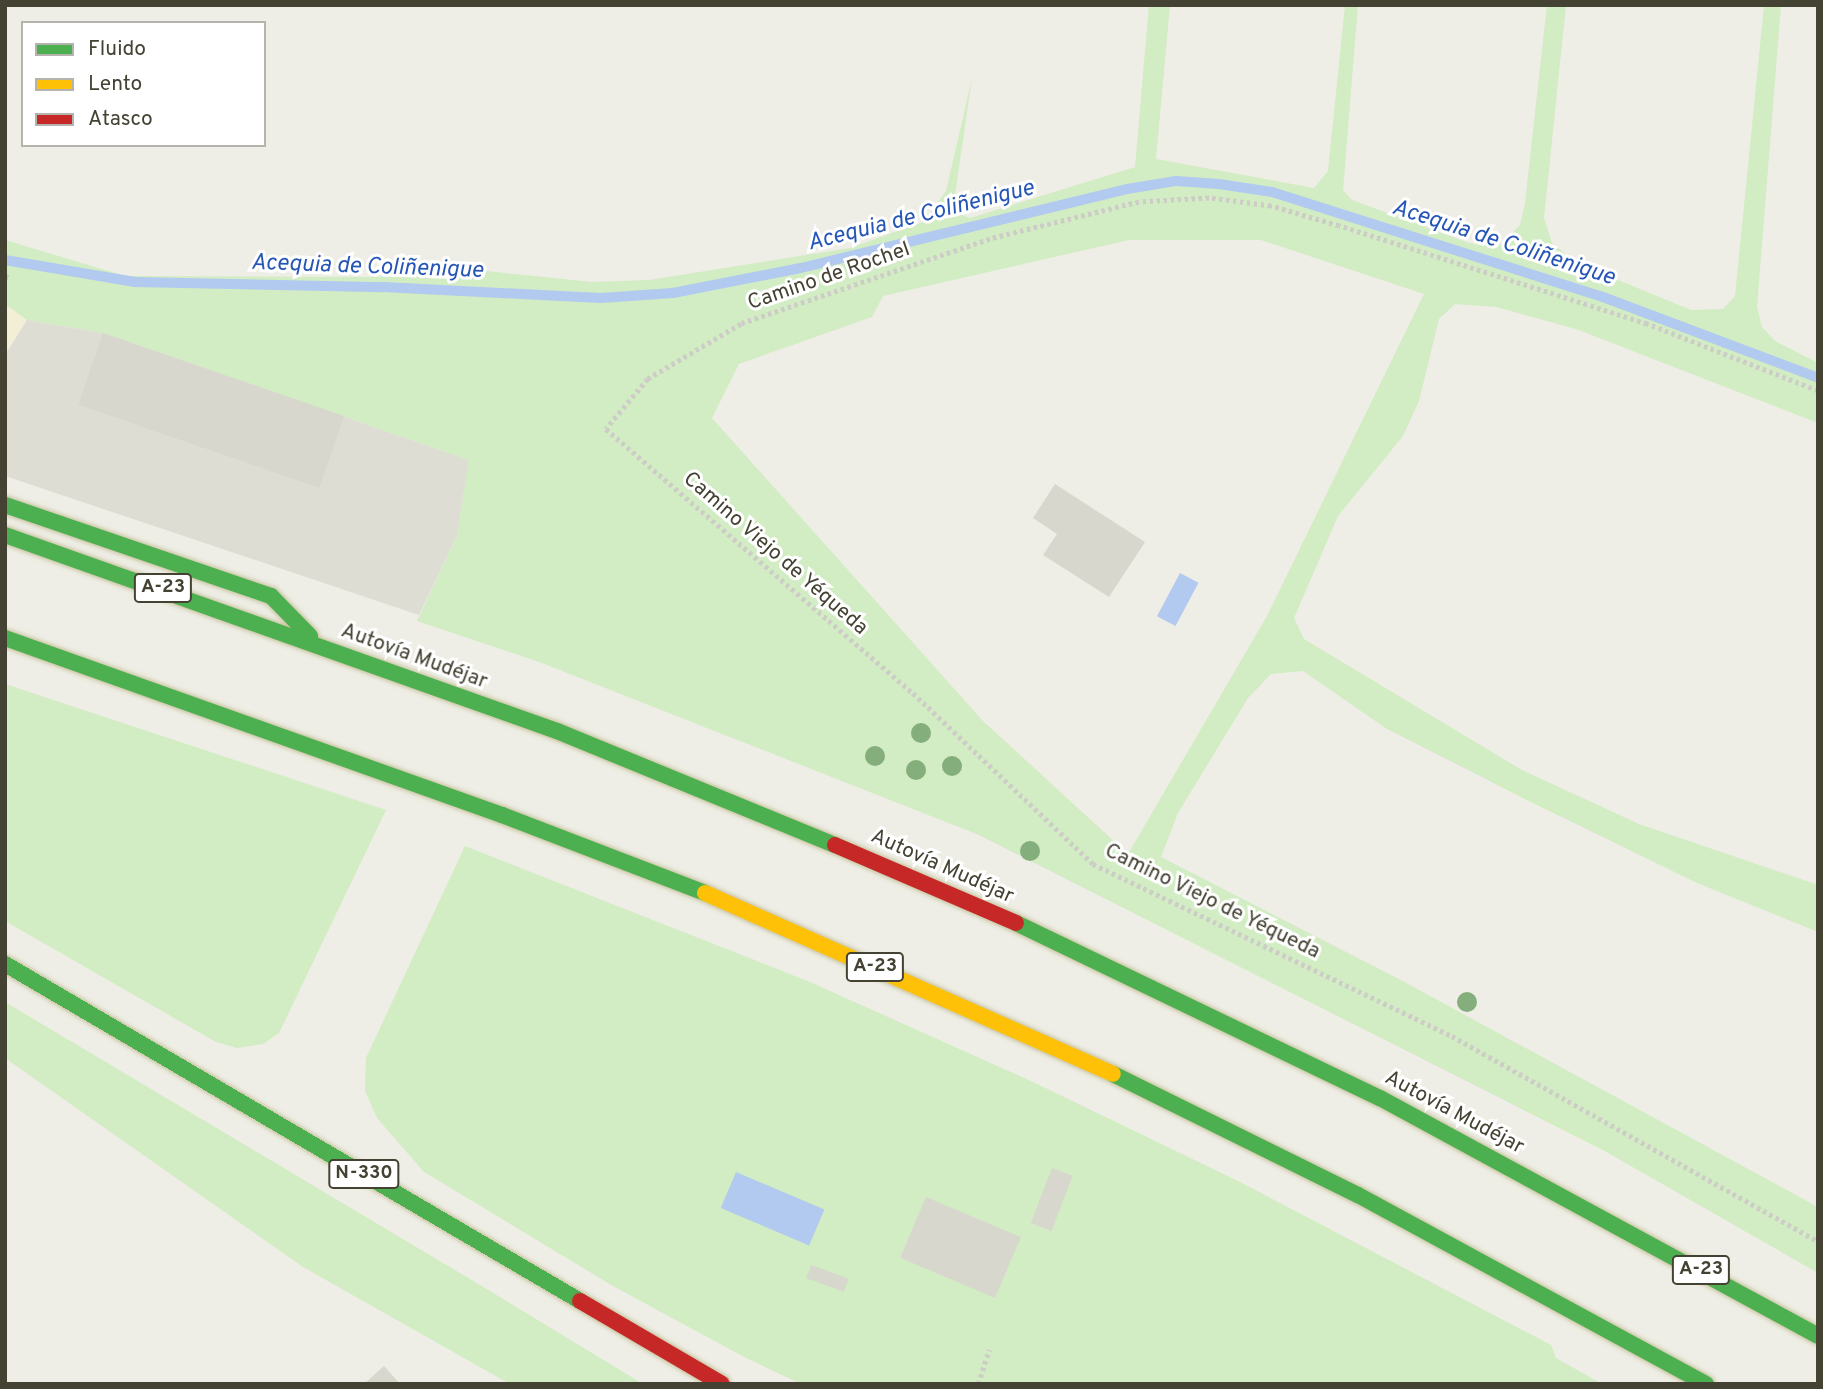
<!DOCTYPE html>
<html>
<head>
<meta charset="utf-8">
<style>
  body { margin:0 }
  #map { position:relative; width:1823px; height:1389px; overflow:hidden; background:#eeeee6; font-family:Overpass,sans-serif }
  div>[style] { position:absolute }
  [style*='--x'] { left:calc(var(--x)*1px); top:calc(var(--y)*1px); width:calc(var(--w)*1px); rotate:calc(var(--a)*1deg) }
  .commercial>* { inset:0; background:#f3efd7 }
  .industrial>* { inset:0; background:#deddd4 }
  .green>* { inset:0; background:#d2ecc3 }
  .water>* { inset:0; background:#b2c9f0; transform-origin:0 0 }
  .stream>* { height:10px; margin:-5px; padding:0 5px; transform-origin:5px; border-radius:5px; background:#b2c9f0 }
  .building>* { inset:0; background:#d8d7ce; transform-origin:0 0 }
  .path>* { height:4.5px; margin-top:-2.25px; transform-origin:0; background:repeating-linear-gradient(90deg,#cdccc6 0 3.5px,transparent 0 7px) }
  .roads { filter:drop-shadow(0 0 2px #c8c39f) drop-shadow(0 0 2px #c8c39f) }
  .fast>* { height:16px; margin:-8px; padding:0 8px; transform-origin:8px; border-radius:8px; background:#4caf50 }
  .slow>* { height:16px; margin:-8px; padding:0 8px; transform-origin:8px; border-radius:8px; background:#ffc107 }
  .jam>* { height:16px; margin:-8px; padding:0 8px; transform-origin:8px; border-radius:8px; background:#c62828 }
  .trees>* { width:20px; height:20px; margin:-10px; border-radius:50%; background:#84ae7b }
  span { translate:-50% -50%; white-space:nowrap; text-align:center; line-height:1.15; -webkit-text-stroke:6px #fff; paint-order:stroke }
  .shield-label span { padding:2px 5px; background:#fff; border:2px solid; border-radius:5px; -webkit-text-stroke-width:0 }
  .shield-label { font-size:19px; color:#444232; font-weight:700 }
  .street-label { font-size:21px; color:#444232 }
  .water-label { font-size:23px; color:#2556b6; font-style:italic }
  .frame { position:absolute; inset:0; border:7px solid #444232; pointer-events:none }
  .legend { position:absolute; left:21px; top:21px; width:245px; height:126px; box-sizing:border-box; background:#fff; border:2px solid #b4b3ad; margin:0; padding:9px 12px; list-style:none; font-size:21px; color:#444232 }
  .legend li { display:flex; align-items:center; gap:14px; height:35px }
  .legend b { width:35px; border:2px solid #b4b3ad }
</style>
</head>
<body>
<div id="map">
  <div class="commercial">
    <i style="clip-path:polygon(5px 304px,27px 320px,5px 355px)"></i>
  </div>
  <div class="industrial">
    <i style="clip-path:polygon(27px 320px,103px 333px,469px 460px,457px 536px,419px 615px,5px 476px,5px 355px)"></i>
  </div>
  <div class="green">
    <i style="clip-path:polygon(evenodd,1149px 5px,1170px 5px,1156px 159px,1314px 188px,1328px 171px,1345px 5px,1358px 5px,1343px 190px,1352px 200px,1469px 243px,1499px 246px,1520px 225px,1525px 203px,1547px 5px,1566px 5px,1544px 218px,1552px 243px,1577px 263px,1691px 310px,1723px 309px,1735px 296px,1764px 5px,1781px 5px,1757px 307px,1762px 327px,1775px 341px,1818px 363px,1818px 423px,1576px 329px,1496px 307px,1455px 304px,1439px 319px,1419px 401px,1403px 436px,1338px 516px,1294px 618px,1304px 639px,1522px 770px,1639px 824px,1818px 885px,1818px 932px,1697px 883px,1537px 805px,1387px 729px,1303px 671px,1271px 674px,1248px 698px,1178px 813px,1161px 857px,1397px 978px,1818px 1207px,1818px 1273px,1601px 1149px,979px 835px,542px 663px,417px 621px,457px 536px,469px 460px,103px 333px,27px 320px,5px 304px,5px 240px,125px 276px,375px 277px,485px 271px,592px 282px,649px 280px,850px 248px,923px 222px,946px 191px,972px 78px,955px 195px,959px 214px,970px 218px,1135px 167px,1149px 5px,1129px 240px,1261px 240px,1424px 294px,1267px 616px,1128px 854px,983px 721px,712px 418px,739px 364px,872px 317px,883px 296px,1129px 240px)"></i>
    <i style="clip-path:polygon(5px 684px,386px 810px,279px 1033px,263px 1044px,237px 1048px,216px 1042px,5px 921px)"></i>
    <i style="clip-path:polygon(465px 846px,810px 982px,1033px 1082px,1238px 1181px,1551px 1345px,1556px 1358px,1602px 1384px,801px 1384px,746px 1358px,613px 1286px,424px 1172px,377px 1118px,365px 1091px,366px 1058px)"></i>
    <i style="clip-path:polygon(5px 1002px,480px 1285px,643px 1384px,510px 1384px,303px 1267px,5px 1058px)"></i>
  </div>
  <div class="water">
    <i style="left:1180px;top:573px;width:21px;height:49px;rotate:28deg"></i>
    <i style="left:736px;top:1172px;width:96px;height:39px;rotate:23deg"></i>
  </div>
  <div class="stream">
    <i style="--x:5;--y:260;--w:132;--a:9.6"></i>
    <i style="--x:135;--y:282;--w:249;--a:1.2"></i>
    <i style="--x:384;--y:287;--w:217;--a:2.9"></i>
    <i style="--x:601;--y:298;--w:72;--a:-4"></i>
    <i style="--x:673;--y:293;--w:130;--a:-11.1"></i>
    <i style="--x:801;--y:268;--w:335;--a:-13.6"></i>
    <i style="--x:1127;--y:189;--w:50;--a:-9.3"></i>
    <i style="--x:1176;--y:181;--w:43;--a:4"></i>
    <i style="--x:1219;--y:184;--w:54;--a:8.6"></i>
    <i style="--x:1272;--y:192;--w:347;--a:17.6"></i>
    <i style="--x:1603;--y:297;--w:230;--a:20.6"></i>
  </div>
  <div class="building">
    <i style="left:103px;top:333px;width:255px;height:76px;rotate:19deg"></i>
    <i style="clip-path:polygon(1055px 484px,1145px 542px,1109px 597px,1043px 555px,1057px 534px,1033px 518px)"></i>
    <i style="left:1052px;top:1168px;width:22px;height:59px;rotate:21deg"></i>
    <i style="left:926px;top:1197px;width:103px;height:66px;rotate:23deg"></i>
    <i style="left:811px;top:1265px;width:40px;height:14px;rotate:20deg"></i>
    <i style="clip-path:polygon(384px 1366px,400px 1384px,364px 1384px)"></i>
  </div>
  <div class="path">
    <i style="--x:5;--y:276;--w:6;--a:18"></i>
    <i style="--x:1818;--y:391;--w:184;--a:-158.6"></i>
    <i style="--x:1647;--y:324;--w:323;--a:-162.3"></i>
    <i style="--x:1339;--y:226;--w:71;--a:-163.6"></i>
    <i style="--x:1271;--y:206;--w:63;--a:-172.6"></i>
    <i style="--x:1209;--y:198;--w:70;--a:176.7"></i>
    <i style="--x:1139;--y:202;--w:154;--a:166.1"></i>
    <i style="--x:990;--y:239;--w:263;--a:161.2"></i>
    <i style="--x:741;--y:324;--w:108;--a:149.4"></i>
    <i style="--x:648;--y:379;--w:65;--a:130"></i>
    <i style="--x:606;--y:429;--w:405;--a:40.7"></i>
    <i style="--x:913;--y:693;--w:248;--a:43.5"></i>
    <i style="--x:1093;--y:864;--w:398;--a:25.6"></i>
    <i style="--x:1452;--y:1036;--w:420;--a:29.3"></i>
    <i style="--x:978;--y:1384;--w:36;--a:-72"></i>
  </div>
  <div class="roads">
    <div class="fast">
      <i style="--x:5;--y:505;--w:281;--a:18.9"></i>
      <i style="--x:271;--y:596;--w:56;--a:45.7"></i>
      <i style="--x:5;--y:535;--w:586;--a:19.55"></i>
      <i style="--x:557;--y:731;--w:300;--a:22.3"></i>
      <i style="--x:5;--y:638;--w:528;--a:19.6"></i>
      <i style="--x:502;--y:815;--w:217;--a:21"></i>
      <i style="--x:1016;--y:923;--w:404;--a:25.7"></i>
      <i style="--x:1380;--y:1098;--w:498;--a:28.5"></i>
      <i style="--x:5;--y:964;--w:666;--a:30.37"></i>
      <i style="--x:1113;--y:1074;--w:273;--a:26.3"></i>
      <i style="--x:1358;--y:1195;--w:396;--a:28.5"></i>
    </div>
    <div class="slow">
      <i style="--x:705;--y:893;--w:446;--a:23.9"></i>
    </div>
    <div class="jam">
      <i style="--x:835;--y:845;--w:197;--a:23.3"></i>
      <i style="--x:580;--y:1301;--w:164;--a:30.3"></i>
    </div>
  </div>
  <div class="trees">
    <i style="left:921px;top:733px"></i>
    <i style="left:875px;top:756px"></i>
    <i style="left:952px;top:766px"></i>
    <i style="left:916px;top:770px"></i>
    <i style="left:1030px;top:851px"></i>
    <i style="left:1467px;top:1002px"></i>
  </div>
  <div class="shield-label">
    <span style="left:163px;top:588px">A-23</span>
    <span style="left:875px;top:967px">A-23</span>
    <span style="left:364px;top:1174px">N-330</span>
    <span style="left:1701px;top:1270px">A-23</span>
  </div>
  <div class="street-label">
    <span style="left:829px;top:277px;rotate:-19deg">Camino de Rochel</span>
    <span style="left:775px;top:554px;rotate:41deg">Camino Viejo de Yéqueda</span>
    <span style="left:414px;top:657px;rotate:20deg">Autovía Mudéjar</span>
    <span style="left:942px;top:867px;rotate:24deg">Autovía Mudéjar</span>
    <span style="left:1212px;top:902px;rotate:26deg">Camino Viejo de Yéqueda</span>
    <span style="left:1454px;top:1113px;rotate:28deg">Autovía Mudéjar</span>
  </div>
  <div class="water-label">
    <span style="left:921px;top:217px;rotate:-14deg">Acequia de Coliñenigue</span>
    <span style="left:1503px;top:244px;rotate:18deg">Acequia de Coliñenigue</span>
    <span style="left:367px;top:268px;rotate:2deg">Acequia de Coliñenigue</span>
  </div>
  <div class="frame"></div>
  <ul class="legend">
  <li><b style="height:9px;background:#4caf50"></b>Fluido</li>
  <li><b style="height:9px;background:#ffc107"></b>Lento</li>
  <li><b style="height:9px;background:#c62828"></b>Atasco</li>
  </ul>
</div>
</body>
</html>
